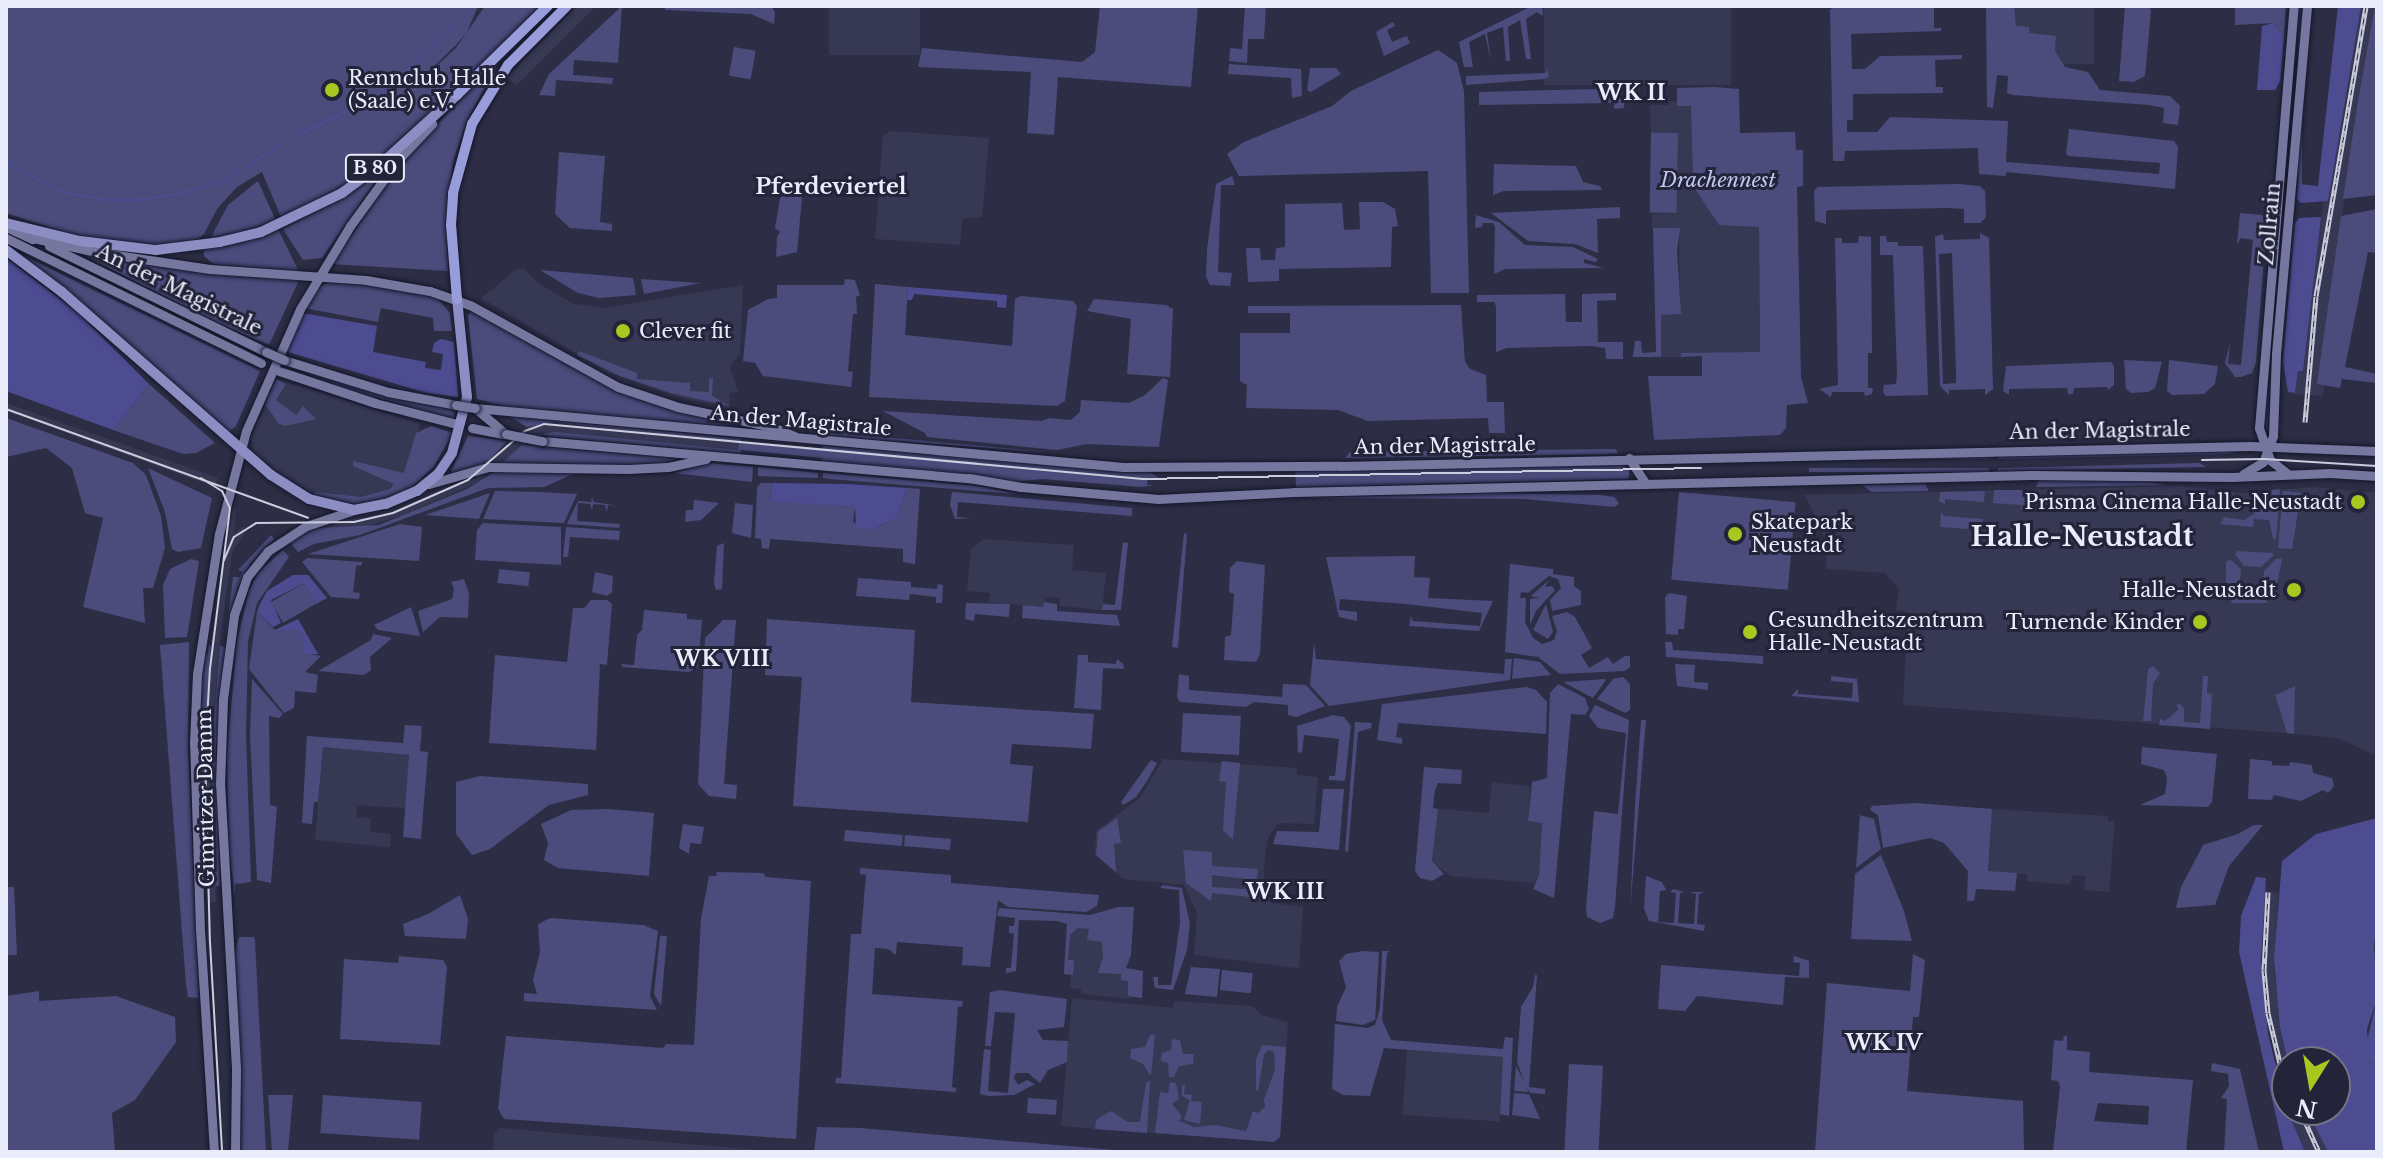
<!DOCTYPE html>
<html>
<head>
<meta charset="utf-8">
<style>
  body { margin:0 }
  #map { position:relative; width:2383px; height:1158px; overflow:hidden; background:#2d2e45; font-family:"Libre Baskerville",serif }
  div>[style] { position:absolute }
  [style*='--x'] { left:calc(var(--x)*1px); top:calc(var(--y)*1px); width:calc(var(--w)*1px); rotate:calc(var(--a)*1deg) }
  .built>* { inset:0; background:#373854; transform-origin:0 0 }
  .green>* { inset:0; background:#4b4c7b; transform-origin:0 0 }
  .forest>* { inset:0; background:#4d4c91 }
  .water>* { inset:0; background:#4e4d92 }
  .stream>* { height:2px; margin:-1px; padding:0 1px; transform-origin:1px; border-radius:1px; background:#4e4d92 }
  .roads { filter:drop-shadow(0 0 2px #15152b) drop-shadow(0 0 2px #15152b) }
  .secondary>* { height:9px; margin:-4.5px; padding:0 4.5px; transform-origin:4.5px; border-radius:4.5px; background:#75779f }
  .primary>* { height:10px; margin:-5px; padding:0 5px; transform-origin:5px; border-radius:5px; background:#8b8dc3 }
  .trunk>* { height:10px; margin:-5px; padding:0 5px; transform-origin:5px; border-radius:5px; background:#999cdb }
  .tram>* { height:2px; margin:-1px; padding:0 1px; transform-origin:1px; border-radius:1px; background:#cbccdc }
  .rail>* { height:5px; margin-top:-2.5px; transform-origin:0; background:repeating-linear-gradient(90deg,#23243a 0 6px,#cbccdc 0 12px); box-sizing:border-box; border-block:2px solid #cbccdc }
  .bridges { filter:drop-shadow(0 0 2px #15152b) drop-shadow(0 0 2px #15152b) }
  .secondary-bridge>* { height:9px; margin:-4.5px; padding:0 4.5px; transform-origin:4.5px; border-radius:4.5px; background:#75779f }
  .dots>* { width:22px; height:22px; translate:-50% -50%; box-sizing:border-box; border:4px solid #23243a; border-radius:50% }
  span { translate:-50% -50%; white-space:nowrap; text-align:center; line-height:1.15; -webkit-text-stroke:6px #23243a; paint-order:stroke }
  .shield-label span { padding:2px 6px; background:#23243a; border:2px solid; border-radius:6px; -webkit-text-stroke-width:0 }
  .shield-label { font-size:18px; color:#ebecfb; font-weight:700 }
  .poi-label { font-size:20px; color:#ebecfb }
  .left { translate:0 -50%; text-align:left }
  .right { translate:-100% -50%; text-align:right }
  .park-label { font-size:20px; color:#c3c6ee; font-style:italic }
  .street-label { font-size:20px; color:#ebecfb }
  .neighbourhood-label { font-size:22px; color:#ebecfb; font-weight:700 }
  .district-label { font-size:28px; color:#ebecfb; font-weight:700 }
  .frame { position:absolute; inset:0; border:8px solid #ebecfb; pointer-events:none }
  .north { position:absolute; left:2271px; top:1046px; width:80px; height:80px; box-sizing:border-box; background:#23243a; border:2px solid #737487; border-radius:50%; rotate:191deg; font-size:22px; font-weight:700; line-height:32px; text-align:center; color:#ebecfb }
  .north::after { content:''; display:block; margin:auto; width:28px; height:36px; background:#a6c820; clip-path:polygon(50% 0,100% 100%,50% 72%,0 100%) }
</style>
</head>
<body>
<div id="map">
  <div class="built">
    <i style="clip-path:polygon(577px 6px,596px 6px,517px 85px,507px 78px)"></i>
    <i style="left:829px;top:6px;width:91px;height:49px"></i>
    <i style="left:1544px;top:6px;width:187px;height:79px"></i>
    <i style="left:2014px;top:6px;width:80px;height:58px"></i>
    <i style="clip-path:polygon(2361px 6px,2375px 6px,2342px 215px,2323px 396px,2295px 394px,2324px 199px,2328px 200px)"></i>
    <i style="clip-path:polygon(1669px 101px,1677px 101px,1677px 106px,1691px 106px,1693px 186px,1759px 227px,1760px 353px,1682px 353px,1681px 357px,1661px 357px,1660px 315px,1680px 314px,1679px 228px,1652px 228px,1652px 214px,1677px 213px,1677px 133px,1651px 134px,1650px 105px,1669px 105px)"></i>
    <i style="clip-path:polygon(891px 131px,989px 138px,982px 217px,962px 219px,960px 245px,875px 239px,883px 136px)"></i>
    <i style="clip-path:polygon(517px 269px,524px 269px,539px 284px,574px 304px,603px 308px,743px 285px,740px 353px,730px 367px,738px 392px,729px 393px,730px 408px,675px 396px,608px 372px,481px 298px)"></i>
    <i style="clip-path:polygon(276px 379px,420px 424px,405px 474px,387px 499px,313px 496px,289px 484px,254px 455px,251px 438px)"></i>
    <i style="clip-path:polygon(6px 403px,218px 478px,215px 487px,6px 411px)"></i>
    <i style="clip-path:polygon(554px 422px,739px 443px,738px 450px,540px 433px,478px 482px,403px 515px,364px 527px,314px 527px,337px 520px,380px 517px,458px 483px,489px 463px,521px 431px,536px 423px)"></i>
    <i style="clip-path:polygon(2181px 486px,2242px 493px,2312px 487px,2377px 493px,2377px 756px,2340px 739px,2299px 734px,1903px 705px,1908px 612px,1896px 610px,1899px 589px,1885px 573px,1826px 569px,1827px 543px,1805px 495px)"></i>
    <i style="clip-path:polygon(230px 503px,236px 508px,234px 534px,244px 526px,244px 535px,232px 552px,220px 640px,211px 773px,216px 902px,208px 903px,203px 775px,205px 694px)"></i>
    <i style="clip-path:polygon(984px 539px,1074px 545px,1072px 570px,1106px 573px,1102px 610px,1060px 606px,1060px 598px,1045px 597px,1044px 607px,989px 602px,990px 593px,967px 591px,971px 549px)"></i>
    <i style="clip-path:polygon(323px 747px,410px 755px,405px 808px,357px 805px,356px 817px,371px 819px,370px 832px,391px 834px,390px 847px,315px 840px)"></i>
    <i style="clip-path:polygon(1163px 759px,1297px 768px,1297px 775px,1318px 777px,1314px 824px,1278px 823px,1268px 838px,1265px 854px,1263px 896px,1272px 903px,1303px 907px,1299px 968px,1194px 955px,1197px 913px,1184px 885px,1123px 879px,1095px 855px,1096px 831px,1140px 798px)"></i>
    <i style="clip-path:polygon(1492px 782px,1530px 786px,1528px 821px,1542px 822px,1539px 875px,1534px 883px,1451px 876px,1432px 862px,1438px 809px,1489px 813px)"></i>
    <i style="clip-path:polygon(1992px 809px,2108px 816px,2108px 821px,2115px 821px,2109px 892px,2085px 890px,2085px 876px,2073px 875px,2069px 885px,2027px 881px,2027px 874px,1988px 871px)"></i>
    <i style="clip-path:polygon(2264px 891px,2278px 893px,2274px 974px,2288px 1062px,2287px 1110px,2308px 1110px,2328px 1152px,2305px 1152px,2284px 1105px,2262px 989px)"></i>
    <i style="clip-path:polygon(1067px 920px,1133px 927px,1126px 968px,1136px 970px,1133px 999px,1081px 994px,1081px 989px,1070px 988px,1071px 975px,1064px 974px)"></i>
    <i style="clip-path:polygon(1072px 998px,1173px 1008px,1174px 1001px,1252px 1006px,1262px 1015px,1288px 1022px,1280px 1137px,1274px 1142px,1061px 1126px)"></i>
    <i style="left:1407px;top:1050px;width:97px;height:65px;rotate:4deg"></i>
    <i style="clip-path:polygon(500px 1128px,781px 1152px,783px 1152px,493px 1152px,494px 1135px)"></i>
  </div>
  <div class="green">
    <i style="clip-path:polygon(6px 6px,478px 6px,467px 32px,456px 45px,391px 108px,456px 48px,485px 6px,548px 6px,382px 166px,284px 224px,262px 172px,298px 150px,237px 187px,217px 209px,204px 234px,193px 243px,155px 247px,80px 237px,6px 213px)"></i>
    <i style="clip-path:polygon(622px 6px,618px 63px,574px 60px,573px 75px,613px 78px,612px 84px,556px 80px,555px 96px,539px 95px,549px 74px)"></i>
    <i style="clip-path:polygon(665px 6px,771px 6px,775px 12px,774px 24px,751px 14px,665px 10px)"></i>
    <i style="clip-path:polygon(1100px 6px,1198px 6px,1191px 87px,1058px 77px,1054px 135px,1027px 133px,1031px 72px,918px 67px,922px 48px,1082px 62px,1095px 52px)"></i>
    <i style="clip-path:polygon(1245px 6px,1266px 6px,1264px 39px,1248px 39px,1247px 63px,1229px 61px,1230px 48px,1242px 49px)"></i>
    <i style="clip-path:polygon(1532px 6px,1541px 6px,1543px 11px,1543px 16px,1537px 12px,1526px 19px,1531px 59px,1526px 59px,1520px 20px,1508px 27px,1510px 61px,1506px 61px,1503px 27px,1487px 33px,1491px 61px,1485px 34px,1469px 42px,1473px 67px,1464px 67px,1459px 42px)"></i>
    <i style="clip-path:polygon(1843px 6px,1934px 6px,1934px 28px,1941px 28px,1941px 31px,1851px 34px,1852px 69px,1865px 69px,1880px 56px,1962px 55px,1962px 59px,1935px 60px,1936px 87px,1943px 87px,1943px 93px,1853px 94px,1853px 120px,1847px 120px,1847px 132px,1877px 132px,1890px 117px,2008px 121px,2006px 162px,2159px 174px,2160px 163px,2069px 156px,2066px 154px,2069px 129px,2174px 141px,2178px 147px,2175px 189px,2007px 172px,2005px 176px,1979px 174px,1978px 148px,1845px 151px,1844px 161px,1833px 161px,1830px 9px)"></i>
    <i style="clip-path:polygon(1986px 6px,2014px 6px,2016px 26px,2029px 27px,2029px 33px,2056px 36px,2055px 51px,2065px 67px,2088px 72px,2100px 90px,2170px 96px,2180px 106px,2178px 125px,2163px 123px,2164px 108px,2149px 105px,2013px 95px,2007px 93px,2008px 76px,1997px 75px,1993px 108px,1987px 107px)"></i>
    <i style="clip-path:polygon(2125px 6px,2149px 6px,2151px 11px,2145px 76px,2134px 82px,2119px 81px)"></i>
    <i style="clip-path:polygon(2235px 6px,2286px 6px,2284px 36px,2273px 23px,2235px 25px)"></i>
    <i style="left:2298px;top:6px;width:4px;height:185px"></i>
    <i style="clip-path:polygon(2375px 6px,2377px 195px,2343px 199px,2358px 101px)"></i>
    <i style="clip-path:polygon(1393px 22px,1395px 26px,1387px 30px,1392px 42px,1407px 36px,1410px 43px,1384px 56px,1376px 32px)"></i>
    <i style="left:734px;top:47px;width:22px;height:29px;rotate:10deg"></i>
    <i style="clip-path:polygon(1438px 50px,1457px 63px,1464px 91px,1469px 293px,1431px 293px,1428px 171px,1239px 176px,1227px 154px,1244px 142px,1332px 106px,1351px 91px)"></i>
    <i style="clip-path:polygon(500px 59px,467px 120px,453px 161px,446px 217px,448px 271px,332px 264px,402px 162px)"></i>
    <i style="clip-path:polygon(1229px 64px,1301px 69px,1302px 96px,1292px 98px,1291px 78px,1228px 74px)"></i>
    <i style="clip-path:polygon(1310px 68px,1336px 68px,1341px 74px,1311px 92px,1307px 90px)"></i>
    <i style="clip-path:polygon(1547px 68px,1549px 77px,1544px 79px,1466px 85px,1466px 76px,1546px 73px)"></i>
    <i style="clip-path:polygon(1598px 84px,1619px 84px,1619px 99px,1625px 99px,1624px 108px,1614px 109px,1614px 103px,1479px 105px,1479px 92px,1597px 89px)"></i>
    <i style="clip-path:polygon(1714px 87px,1739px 89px,1740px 133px,1795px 132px,1796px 150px,1803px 150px,1803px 186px,1797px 187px,1801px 377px,1808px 403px,1787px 405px,1786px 428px,1780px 435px,1654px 440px,1648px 376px,1702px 376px,1702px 356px,1681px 357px,1681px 353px,1760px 352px,1759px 227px,1719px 225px,1693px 186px,1691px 106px,1677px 106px,1677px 88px)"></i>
    <i style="left:1678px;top:133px;width:80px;height:27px;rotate:91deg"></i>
    <i style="clip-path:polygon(559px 152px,605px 156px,600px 222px,612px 224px,612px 231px,570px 228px,555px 214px)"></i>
    <i style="clip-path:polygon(1494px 164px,1576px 166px,1583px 182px,1600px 186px,1602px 190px,1504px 191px,1493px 195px)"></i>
    <i style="clip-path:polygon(386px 166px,322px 258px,303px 260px,283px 229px,344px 197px)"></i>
    <i style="clip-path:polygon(1232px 176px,1235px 185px,1221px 185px,1218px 272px,1232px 273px,1230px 286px,1210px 285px,1206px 277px,1207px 249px,1216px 184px)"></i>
    <i style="clip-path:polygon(258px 181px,276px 221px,209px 241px,228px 205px)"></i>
    <i style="clip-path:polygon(1959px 184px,1980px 186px,1985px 191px,1986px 217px,1980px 223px,1964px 223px,1964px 209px,1948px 208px,1831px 210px,1826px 211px,1826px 224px,1815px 221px,1814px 191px,1818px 187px)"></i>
    <i style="clip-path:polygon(782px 187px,803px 187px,797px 252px,776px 257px,777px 237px,780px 232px,775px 228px)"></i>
    <i style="clip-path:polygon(1359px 202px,1383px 202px,1395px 209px,1398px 226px,1392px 227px,1391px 267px,1279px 269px,1279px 281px,1248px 282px,1246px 248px,1260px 248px,1261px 260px,1275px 260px,1276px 248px,1285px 247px,1285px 204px,1342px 203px,1344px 230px,1360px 229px)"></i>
    <i style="clip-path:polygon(1620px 207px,1620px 218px,1597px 219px,1598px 253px,1575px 244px,1528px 241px,1491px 213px)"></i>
    <i style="clip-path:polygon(2377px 209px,2377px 253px,2368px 252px,2345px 367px,2377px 374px,2377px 383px,2342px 379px,2340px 388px,2317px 384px,2341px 216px)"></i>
    <i style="clip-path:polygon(2240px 213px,2262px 215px,2267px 219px,2256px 362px,2252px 373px,2241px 377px,2235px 377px,2225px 363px,2230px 343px,2228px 364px,2241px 365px,2253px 240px,2241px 238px,2237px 244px)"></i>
    <i style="clip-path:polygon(1476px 215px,1499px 222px,1525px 245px,1573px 247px,1598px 259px,1595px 262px,1584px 259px,1584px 263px,1604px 268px,1505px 269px,1494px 274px,1495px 227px,1493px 223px,1483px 223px,1482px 227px,1475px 228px)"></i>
    <i style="clip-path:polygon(2279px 227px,2283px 228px,2268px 430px,2265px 430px)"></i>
    <i style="clip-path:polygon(1653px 228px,1680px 228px,1677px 251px,1681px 314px,1661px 315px,1661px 357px,1633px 357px,1635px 341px,1641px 341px,1642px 353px,1656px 352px)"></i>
    <i style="clip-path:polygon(278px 229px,299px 272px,213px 264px,204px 256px,204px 248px)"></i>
    <i style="clip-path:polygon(evenodd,1980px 233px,1989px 238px,1993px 389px,1985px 395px,1985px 389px,1949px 390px,1949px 395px,1940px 386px,1935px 237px,1943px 234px,1944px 240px,1980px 239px,1980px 233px,1952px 253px,1956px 372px,1956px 383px,1943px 384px,1939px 254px,1952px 253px)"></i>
    <i style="clip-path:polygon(1859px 236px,1871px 237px,1872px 353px,1868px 353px,1868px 388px,1873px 388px,1872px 394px,1865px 396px,1864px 392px,1832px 392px,1831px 397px,1819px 389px,1838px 385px,1835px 238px,1842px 238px,1842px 243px,1858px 243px)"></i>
    <i style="clip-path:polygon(1880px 236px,1886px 236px,1887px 242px,1898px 242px,1898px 246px,1923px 246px,1928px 395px,1886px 396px,1883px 392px,1884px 385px,1896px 384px,1897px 373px,1893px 255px,1880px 255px)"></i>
    <i style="clip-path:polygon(20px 254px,260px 371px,236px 426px,228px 433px)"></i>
    <i style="clip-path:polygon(82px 254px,241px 276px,299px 280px,269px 345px,209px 319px)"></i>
    <i style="clip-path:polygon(540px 270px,633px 278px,636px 295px,599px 298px,578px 293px)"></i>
    <i style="clip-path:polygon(641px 279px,701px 283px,644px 294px)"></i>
    <i style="clip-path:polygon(845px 279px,855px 280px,860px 295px,856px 297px,857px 314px,853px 314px,848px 371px,853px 372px,851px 387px,763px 376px,755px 363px,743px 361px,748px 310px,768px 299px,777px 298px,777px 285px,844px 285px)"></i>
    <i style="clip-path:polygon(329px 282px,382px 285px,437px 298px,450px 313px,452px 331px,434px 331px,433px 318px,381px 308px,378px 322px,304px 308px,314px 290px)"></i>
    <i style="clip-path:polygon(875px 284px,908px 287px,905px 335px,1012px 346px,1015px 299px,1021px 296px,1073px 301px,1077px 306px,1065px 401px,1057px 406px,869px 397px)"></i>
    <i style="clip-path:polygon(1616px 293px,1616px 300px,1597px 301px,1598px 342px,1623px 342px,1623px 359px,1606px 359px,1605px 348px,1590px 346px,1507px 348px,1496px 352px,1496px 306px,1494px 302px,1477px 302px,1477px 295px,1565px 294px,1566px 322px,1582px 322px,1582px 294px)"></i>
    <i style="clip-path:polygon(1094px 299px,1166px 305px,1173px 309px,1170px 377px,1127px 374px,1131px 319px,1087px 311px)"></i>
    <i style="clip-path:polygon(1461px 305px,1465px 362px,1470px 369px,1486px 375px,1487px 402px,1504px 402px,1505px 433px,1489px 433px,1488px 418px,1368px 421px,1338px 410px,1246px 408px,1247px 385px,1240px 381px,1240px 333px,1290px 333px,1290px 313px,1248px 313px,1248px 306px)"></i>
    <i style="clip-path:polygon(471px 311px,613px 389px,677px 411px,768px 431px,509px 407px,477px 399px,468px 316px)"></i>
    <i style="clip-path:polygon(579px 351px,637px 373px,637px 379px,690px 383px,690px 391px,709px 392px,709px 379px,713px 378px,712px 396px,730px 406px,671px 393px,620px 376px,577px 355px)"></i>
    <i style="clip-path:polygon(2124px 360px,2162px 362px,2155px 388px,2148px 392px,2131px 393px,2126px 389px)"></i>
    <i style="clip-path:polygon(2169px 360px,2218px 366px,2215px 384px,2204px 394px,2172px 395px,2167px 391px)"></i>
    <i style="clip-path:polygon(2111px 362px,2114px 366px,2114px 385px,2108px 390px,2107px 387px,2074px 388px,2073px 394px,2068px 394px,2067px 388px,2009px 389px,2009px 395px,2003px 391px,2006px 366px)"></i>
    <i style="clip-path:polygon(282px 364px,400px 399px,455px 410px,454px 419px,345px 389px)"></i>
    <i style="clip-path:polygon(1163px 378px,1168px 380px,1159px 447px,1087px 444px,1057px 450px,927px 437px,925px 433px,883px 411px,1041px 421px,1049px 418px,1071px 420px,1080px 412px,1081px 400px,1129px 403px,1145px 395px)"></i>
    <i style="clip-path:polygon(276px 379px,286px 384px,276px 400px,296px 415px,303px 406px,316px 419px,285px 426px,279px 424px,265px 404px)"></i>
    <i style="clip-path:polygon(149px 384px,215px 443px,196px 453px,183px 454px,113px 430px)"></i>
    <i style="clip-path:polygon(509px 416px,741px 439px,741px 443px,753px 444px,822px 450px,823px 446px,1147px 471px,1159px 478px,1148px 477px,1147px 485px,1155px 485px,1141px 487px,1043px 479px,1012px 482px,822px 461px,822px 458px,741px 450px,740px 454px,534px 435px,555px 432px,738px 450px,739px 443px,554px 422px,527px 427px)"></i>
    <i style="clip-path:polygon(6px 418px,133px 463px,146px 475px,161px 516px,165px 548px,153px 588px,143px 588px,145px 623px,83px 607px,103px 518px,85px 513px,72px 468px,46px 448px,6px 457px)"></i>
    <i style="clip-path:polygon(431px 426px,453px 433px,434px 466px,413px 486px,387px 499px,354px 504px,313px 496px,315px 492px,361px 497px,390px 489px,394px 484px,353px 466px,353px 461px,404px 473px,416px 433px)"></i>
    <i style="clip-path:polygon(827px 430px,861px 435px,1058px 453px,826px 436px)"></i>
    <i style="clip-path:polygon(468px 436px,507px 441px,487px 463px,450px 474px)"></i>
    <i style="clip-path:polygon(522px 445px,679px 458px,679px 459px,659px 465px,502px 463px)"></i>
    <i style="clip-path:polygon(1616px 449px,1618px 453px,1605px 454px,1345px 458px,1350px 452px)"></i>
    <i style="clip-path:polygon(2239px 450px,2229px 454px,1998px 459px,1998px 454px)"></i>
    <i style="left:1988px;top:455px;width:4px;height:175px;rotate:90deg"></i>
    <i style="clip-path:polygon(707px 463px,753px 467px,752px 482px,674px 473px)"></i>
    <i style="clip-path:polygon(2200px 463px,2206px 467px,1998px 471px,1998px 468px)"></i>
    <i style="clip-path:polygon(1619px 464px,1630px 470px,1628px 479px,1296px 487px,1295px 468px)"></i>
    <i style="clip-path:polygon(758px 467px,818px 473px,818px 478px,758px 476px)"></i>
    <i style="clip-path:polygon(148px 468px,212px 498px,201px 548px,178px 552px,172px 549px,165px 512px)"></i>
    <i style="left:1989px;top:468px;width:4px;height:180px;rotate:90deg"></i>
    <i style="clip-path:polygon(494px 472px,578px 472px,544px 487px,488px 488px,360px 535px,314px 544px,298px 552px,288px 540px,316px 528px,379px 525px,467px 489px)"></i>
    <i style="clip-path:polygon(823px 473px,978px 486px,1016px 494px,830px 479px,823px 478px)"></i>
    <i style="clip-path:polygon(2124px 479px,2166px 485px,2036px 487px,2039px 480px)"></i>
    <i style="clip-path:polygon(761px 483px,772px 483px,770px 500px,855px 507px,853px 522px,873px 529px,897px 518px,907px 488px,920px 489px,915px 564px,903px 562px,903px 549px,770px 539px,769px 549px,762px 548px,761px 539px,755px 538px,757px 487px)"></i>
    <i style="clip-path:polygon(1925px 484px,1929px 491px,1872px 492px,1862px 485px)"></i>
    <i style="clip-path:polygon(2280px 489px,2276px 539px,2273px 539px,2269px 520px,2254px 519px,2253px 527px,2220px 524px,2224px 517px,2244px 520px,2255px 513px,2257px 492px)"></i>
    <i style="clip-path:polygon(1994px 490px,2026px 490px,2027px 506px,2021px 510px,2021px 505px,1993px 503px)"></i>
    <i style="clip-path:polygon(495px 491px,540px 492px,577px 494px,564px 523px,483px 519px)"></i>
    <i style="clip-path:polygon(1985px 491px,1984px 502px,1945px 499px,1945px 504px,1939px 501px,1940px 492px)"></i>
    <i style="clip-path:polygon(2283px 491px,2301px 493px,2292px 549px,2278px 548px)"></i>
    <i style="clip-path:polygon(952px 492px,1132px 508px,1132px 516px,958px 502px,957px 517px,972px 518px,955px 519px,950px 505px)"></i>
    <i style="left:1679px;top:492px;width:117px;height:88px;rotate:5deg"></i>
    <i style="clip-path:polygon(490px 493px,479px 519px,425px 515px)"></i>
    <i style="clip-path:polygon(1488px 493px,1601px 495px,1614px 497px,1619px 503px,1615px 507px,1524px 499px,1296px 498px)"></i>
    <i style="clip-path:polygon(592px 497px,594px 502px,619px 506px,608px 505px,607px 512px,605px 505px,593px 504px,592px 510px,590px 504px,578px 503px,577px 521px,620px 524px,619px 528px,567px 524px,578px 501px,591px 502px)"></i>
    <i style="clip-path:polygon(694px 500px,719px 503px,701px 520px,685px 522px,686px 510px,693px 510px)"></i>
    <i style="clip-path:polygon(735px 503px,753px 505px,751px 538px,732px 533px)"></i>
    <i style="clip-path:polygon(1941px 511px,1944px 516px,1983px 519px,1982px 530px,1940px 527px)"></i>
    <i style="clip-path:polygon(483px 523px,561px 527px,561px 565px,475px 560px,477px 530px)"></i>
    <i style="clip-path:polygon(400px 524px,422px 527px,419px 561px,308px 554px)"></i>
    <i style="clip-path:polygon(566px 527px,620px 531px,619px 540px,570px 537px,568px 557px,563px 557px)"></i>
    <i style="clip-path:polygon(1184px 533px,1187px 534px,1178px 648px,1172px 647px)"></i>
    <i style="clip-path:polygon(271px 535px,274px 539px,250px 564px,237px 590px,225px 640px,233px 577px,240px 577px,242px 572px,238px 570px)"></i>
    <i style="clip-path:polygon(1123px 542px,1128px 543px,1121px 610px,1102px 610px,1103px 604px,1115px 605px)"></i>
    <i style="clip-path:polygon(724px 543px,722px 589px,716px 590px,714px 584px,717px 546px)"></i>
    <i style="clip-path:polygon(283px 550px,289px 557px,257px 603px,248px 641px,246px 735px,251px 882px,235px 884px,235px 897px,229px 849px,227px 754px,237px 641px,249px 591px,259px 572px)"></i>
    <i style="clip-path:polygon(2238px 551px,2272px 553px,2274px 555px,2261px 567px,2244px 566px,2235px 554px)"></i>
    <i style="clip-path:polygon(1415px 556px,1414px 577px,1430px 578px,1428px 598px,1493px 601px,1479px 631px,1409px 626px,1411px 616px,1413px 621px,1480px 626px,1482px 613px,1406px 604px,1340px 599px,1339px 610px,1357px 612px,1357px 621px,1339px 617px,1326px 557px)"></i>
    <i style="clip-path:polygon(307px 558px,362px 562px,362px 565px,356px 566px,353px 592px,360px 593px,359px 599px,331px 597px,302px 562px)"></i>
    <i style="clip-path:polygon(191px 559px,199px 561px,187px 637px,165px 638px,163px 585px,170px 569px)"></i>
    <i style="clip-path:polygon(2230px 559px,2241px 569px,2239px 586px,2226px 596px,2226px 562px)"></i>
    <i style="clip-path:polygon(2276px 559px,2282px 559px,2274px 601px,2262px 588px,2264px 571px)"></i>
    <i style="clip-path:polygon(1237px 561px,1265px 565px,1260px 654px,1256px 662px,1224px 660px,1225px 637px,1231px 635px,1234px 594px,1229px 592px,1230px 568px)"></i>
    <i style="clip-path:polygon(1510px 564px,1553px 569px,1553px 574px,1574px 577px,1574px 586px,1581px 591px,1581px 605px,1552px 611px,1550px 600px,1561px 588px,1558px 579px,1549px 576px,1528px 593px,1521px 592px,1520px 598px,1526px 598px,1525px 622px,1533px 638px,1542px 644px,1554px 640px,1557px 631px,1552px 616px,1567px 612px,1575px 617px,1592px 648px,1581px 655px,1589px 668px,1608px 657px,1613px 664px,1625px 656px,1630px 656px,1630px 667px,1625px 671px,1560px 674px,1538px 657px,1505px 652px)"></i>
    <i style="left:499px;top:569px;width:31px;height:14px;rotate:6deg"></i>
    <i style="clip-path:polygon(595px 572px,613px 576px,612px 592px,607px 596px,592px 592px)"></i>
    <i style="clip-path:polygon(858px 578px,911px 582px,911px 587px,937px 589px,938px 584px,943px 585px,942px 603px,936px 603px,936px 597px,910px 594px,909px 600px,856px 596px)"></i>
    <i style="clip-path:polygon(464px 579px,469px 594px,468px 618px,440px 617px,423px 632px,418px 611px,452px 599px,454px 589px,451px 582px)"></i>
    <i style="clip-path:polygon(1549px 580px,1545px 587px,1552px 586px,1555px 590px,1536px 611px,1530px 625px,1530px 599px,1539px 598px,1531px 596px)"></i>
    <i style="left:304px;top:583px;width:24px;height:38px;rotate:60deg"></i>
    <i style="clip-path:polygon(2242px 589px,2259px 590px,2268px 603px,2232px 603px,2230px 598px)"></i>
    <i style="clip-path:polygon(1669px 593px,1687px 596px,1684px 629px,1678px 629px,1678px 635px,1666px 634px,1665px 597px)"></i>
    <i style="clip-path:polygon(591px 600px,607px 600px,612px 604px,607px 665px,600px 664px,596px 750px,489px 743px,495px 655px,567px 662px,573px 608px,584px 608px)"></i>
    <i style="clip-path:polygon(1044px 602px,1057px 604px,1057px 611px,1117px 615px,1120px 626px,1022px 618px,1023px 605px,1043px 607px)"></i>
    <i style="clip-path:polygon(966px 603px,1010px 604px,1009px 617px,975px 614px,974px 621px,965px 619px)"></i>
    <i style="clip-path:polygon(1546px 604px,1553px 632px,1548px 639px,1533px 630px)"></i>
    <i style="clip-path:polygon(411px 607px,420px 636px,378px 630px,374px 625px)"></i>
    <i style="clip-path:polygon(644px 610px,687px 614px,687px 619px,702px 620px,698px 667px,689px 672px,623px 667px,621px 664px,634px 665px,637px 635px,642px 630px)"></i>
    <i style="clip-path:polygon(257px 612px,275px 630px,297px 629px,302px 634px,303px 653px,321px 656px,305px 672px,318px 675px,316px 693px,295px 691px,294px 708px,284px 713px,249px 669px)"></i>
    <i style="clip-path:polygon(767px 619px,915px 630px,911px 702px,1094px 714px,1091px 749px,1012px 744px,1010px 764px,1033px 766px,1028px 822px,793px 806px,802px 677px,765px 675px)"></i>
    <i style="clip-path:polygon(723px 620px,736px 620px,724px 784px,737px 785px,736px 799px,709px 796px,698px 784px,705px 638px)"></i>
    <i style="clip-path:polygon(373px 634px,392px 638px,370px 657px,371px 670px,364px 675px,318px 671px,371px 640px)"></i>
    <i style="clip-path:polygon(189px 642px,188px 750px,199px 998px,188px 997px,186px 984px,160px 645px)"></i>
    <i style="clip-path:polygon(1665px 642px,1672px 642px,1673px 650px,1763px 656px,1763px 664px,1666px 657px)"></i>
    <i style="clip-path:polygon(1314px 643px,1316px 659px,1504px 674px,1505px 659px,1512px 659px,1510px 680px,1329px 706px,1310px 685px)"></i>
    <i style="clip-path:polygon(204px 644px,211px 646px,203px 754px,206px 886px,203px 887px,198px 729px,203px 655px,207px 655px,209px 647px)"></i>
    <i style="clip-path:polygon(220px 646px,225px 647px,216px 748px,220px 886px,215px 886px,212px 747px)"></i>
    <i style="clip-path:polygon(1078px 655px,1088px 655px,1088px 662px,1116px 664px,1117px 659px,1123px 664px,1124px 669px,1103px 668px,1101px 710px,1074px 708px)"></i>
    <i style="clip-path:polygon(1514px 658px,1540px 662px,1551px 675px,1512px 679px)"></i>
    <i style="clip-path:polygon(1675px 664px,1695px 665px,1694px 682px,1708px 683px,1708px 690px,1677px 686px)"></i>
    <i style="clip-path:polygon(2153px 666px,2160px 673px,2153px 684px,2151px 721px,2143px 721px,2148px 669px)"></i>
    <i style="clip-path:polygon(1179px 674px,1189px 676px,1189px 690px,1282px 697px,1283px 684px,1306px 685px,1325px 706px,1296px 717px,1288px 715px,1288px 705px,1254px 702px,1246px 707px,1180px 702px,1177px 697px)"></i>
    <i style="clip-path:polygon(1831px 676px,1857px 679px,1859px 702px,1791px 696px,1798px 689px,1798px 694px,1852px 698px,1853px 683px,1831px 681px)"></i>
    <i style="clip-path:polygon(2203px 676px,2208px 676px,2207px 693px,2212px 694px,2210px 729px,2159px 725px,2160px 719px,2165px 721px,2179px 709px,2176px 705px,2180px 704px,2184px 708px,2184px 722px,2200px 723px)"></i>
    <i style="clip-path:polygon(1623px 677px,1630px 684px,1630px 710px,1625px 713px,1597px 699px,1613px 679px)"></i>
    <i style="clip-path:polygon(252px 679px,283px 714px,279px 718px,269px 716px,270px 805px,277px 807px,271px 883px,257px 880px,250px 734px)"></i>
    <i style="clip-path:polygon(1606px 680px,1593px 698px,1563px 682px,1604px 679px)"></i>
    <i style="clip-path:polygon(1558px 684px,1585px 698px,1589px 709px,1585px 715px,1571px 714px,1554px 898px,1533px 889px,1539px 875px,1542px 823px,1528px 821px,1532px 782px,1547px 778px,1550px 693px)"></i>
    <i style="clip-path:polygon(2295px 686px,2294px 734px,2287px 733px,2275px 695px)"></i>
    <i style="clip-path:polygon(1527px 687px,1536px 690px,1547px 702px,1546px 734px,1398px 723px,1396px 737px,1402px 738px,1402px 744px,1377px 740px,1382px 704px)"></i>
    <i style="clip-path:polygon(1595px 705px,1629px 720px,1615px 906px,1613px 918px,1600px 923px,1587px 917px,1586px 909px,1594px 811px,1618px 814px,1626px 733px,1598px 728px,1589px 716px)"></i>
    <i style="left:1183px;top:713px;width:58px;height:39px;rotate:3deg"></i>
    <i style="clip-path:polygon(1333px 715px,1344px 717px,1351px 726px,1345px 781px,1329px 780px,1329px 776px,1335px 776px,1339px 739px,1304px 735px,1302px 753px,1298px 752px,1297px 726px)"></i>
    <i style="clip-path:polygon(1641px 720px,1646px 720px,1630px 910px,1635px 807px)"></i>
    <i style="clip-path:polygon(1355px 722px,1372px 723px,1371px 728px,1358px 732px,1348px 852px,1345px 851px)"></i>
    <i style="clip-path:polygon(405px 725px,422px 726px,420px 751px,428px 752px,421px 839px,403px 837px,409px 755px,323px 747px,318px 802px,314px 802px,312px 824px,302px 823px,307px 736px,403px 743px)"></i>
    <i style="clip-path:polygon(2142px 747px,2217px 754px,2212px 802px,2208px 807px,2140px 805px,2165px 794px,2167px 778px,2164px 770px,2141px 764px)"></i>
    <i style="clip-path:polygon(2250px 759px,2272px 761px,2272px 765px,2289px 766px,2290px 762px,2312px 765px,2313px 773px,2332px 778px,2334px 786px,2328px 793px,2323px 790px,2301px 801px,2274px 795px,2272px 800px,2248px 799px)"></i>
    <i style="clip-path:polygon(1151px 760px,1157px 763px,1147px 781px,1136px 797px,1123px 805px,1121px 802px)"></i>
    <i style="clip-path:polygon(1222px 761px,1240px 763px,1233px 840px,1223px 830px,1226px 782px,1219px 781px)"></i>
    <i style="clip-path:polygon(1424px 767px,1462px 770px,1461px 784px,1438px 783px,1435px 790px,1433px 808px,1438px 809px,1432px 861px,1444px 874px,1432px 881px,1420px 878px,1415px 871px)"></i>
    <i style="clip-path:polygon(480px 776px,588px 784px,588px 795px,549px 805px,490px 849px,472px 855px,456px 834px,456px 782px)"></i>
    <i style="clip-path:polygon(1323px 789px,1344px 789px,1339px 850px,1273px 844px,1277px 831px,1319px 832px)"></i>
    <i style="clip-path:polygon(1916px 803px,1992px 809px,1988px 871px,2017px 873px,2015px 891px,1976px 889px,1974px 901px,1967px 901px,1968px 871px,1944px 843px,1930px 838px,1883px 848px,1878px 815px,1870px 810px,1872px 806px)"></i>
    <i style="clip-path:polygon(608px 809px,654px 813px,649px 876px,558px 868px,544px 860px,548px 843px,541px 824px,571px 810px)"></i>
    <i style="clip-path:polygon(1860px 815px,1874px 819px,1881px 849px,1856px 868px)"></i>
    <i style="clip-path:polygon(1117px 818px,1121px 843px,1114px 844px,1116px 872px,1096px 855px,1098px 832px)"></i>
    <i style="clip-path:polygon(683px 824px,704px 827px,701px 844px,690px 843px,689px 854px,679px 848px)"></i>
    <i style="clip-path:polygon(2254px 825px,2263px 825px,2229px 866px,2215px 905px,2176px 908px,2181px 887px,2203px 845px,2238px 834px)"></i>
    <i style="left:845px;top:830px;width:58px;height:11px;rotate:5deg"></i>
    <i style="left:905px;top:835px;width:46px;height:11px;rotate:5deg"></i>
    <i style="clip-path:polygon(1183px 850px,1212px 852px,1212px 866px,1258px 869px,1257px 880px,1212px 875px,1212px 887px,1259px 890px,1259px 898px,1212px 893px,1211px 901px,1186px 883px)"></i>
    <i style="clip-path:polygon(1881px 855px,1904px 911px,1912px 941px,1851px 939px,1855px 874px)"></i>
    <i style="clip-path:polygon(860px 868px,951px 875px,951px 883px,1099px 895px,1097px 906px,1086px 912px,1008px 907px,998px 900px,990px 967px,962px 965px,963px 947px,897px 942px,896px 955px,888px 949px,875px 948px,872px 994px,963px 1001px,962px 1006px,958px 1007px,952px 1087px,956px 1088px,956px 1092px,835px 1083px,836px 1078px,841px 1078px,851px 934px,861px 934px,866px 875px,860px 874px)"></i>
    <i style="clip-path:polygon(717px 872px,763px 873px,766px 877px,811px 881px,796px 1139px,504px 1119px,498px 1109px,506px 1036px,663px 1048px,666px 1044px,694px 1045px,701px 919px,709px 876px,716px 876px)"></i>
    <i style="clip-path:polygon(1646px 876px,1662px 882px,1666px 890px,1660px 891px,1658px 922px,1674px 923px,1676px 893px,1670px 892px,1673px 889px,1685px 892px,1680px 893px,1678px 923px,1694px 924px,1696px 894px,1690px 892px,1704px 892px,1699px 894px,1697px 924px,1705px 925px,1704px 931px,1649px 921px,1644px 909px)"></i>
    <i style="clip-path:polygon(1163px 885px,1182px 888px,1190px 924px,1187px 950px,1173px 990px,1155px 988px,1153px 977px,1158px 977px,1158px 985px,1171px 985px,1180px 923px,1179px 890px,1160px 888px)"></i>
    <i style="clip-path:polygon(6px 887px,14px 887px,17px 955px,6px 955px)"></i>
    <i style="clip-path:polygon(460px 895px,468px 919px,466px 939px,405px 936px,403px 924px,428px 914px)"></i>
    <i style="clip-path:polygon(1118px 907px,1134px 907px,1131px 955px,1126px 968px,1143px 971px,1142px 998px,1128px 996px,1128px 981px,1121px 980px,1121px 974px,1098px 973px,1103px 957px,1102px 942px,1087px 940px,1089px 929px,1078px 928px,1070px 935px,1068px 960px,1074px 960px,1073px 975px,1064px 974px,1067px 924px,1057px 921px,1019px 920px,1016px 971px,1006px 973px,1006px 968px,1011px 968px,1014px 934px,1009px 933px,1009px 926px,1014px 926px,1015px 918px,997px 916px,999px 908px,1090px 915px)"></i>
    <i style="clip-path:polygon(550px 918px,643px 925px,658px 931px,650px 996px,657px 1010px,524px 1001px,524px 993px,537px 994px,533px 980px,540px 952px,538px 924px)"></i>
    <i style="clip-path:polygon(660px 936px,667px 936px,661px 1006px,654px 994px)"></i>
    <i style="clip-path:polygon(239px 937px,254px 937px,255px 941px,266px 1152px,240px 1152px,242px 1102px,234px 959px)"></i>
    <i style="clip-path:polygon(1363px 951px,1379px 952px,1375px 1020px,1363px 1025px,1336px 1021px,1337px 1007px,1346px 987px,1339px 961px,1346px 954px)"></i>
    <i style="clip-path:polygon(1382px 951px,1390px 951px,1387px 953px,1382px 1020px,1391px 1040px,1503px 1049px,1505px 1037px,1513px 1038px,1509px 1116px,1500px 1114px,1503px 1057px,1384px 1048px,1370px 1096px,1343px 1095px,1332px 1089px,1335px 1024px,1367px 1028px,1375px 1025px,1380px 1008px)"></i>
    <i style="clip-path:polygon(1913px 954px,1925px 960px,1919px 1017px,1913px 1017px,1907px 1091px,2023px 1101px,2024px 1152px,1815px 1152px,1827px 983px,1910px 991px)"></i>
    <i style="clip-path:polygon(399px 956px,443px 960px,447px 967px,440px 1045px,340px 1039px,344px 959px,398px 963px)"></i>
    <i style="clip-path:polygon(1794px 956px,1809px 961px,1809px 978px,1785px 977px,1783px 1005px,1697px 996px,1685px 1011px,1658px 1009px,1661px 965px,1799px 976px,1800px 963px,1793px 962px)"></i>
    <i style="clip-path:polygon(1191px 967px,1220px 969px,1217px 997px,1185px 994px)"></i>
    <i style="left:1222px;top:970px;width:31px;height:20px;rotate:6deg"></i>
    <i style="clip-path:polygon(1535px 975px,1537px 975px,1529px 1087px,1545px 1089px,1545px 1094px,1530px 1093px,1527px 1088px,1528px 1092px,1514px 1091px,1516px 1066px,1524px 1081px,1517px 1062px,1521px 1007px,1533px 987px)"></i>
    <i style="clip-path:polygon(1000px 990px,1067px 999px,1064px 1027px,1037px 1030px,1043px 1040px,1068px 1041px,1067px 1062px,1048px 1070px,1040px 1083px,1028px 1073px,1016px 1073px,1014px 1078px,1018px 1085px,1027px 1080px,1035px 1084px,1014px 1095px,989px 1096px,980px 1094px,984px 1049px,991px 1050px,988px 1091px,1008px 1093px,1015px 1013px,995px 1012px,991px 1046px,985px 1046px,990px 992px)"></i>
    <i style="clip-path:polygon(39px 991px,39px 1001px,116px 996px,175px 1017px,176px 1042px,135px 1100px,112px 1113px,115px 1152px,6px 1152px,6px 996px)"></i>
    <i style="clip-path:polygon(1150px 1035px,1155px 1035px,1151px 1076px,1143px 1064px,1130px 1058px,1131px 1049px,1145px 1047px)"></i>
    <i style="clip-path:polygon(evenodd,2064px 1036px,2067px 1036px,2067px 1050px,2090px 1052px,2089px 1072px,2193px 1080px,2186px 1152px,2053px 1152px,2060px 1086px,2058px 1081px,2051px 1080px,2054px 1040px,2063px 1041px,2064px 1036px,2098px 1103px,2149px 1106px,2148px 1125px,2094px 1121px,2098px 1103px)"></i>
    <i style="clip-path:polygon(1172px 1039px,1180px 1040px,1183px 1054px,1194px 1054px,1193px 1064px,1179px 1066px,1174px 1077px,1169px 1077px,1168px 1063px,1161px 1061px,1162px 1053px,1171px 1050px)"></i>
    <i style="clip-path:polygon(1262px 1045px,1286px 1047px,1280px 1137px,1274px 1142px,1155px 1133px,1160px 1092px,1168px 1093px,1170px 1082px,1176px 1083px,1179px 1099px,1172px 1104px,1182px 1116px,1179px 1121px,1194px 1127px,1216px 1125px,1246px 1131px,1253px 1111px,1258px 1113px,1265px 1107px,1264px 1100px,1275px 1069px,1274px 1052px,1268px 1050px,1264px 1054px,1258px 1091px,1256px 1090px,1256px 1059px)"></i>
    <i style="clip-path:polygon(2212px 1063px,2240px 1069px,2259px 1152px,2224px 1152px,2227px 1099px,2221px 1098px,2229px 1086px,2228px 1074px,2211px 1071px)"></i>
    <i style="left:1569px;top:1064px;width:34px;height:88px;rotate:3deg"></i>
    <i style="clip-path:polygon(1150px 1081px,1147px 1133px,1095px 1129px,1096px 1120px,1111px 1111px,1128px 1122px,1140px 1122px,1146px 1083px)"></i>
    <i style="clip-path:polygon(1191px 1083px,1185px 1085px,1184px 1094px,1192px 1095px,1191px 1101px,1202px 1102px,1200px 1124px,1184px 1120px,1190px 1100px,1182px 1096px,1182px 1085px)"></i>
    <i style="clip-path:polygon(1514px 1093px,1529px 1094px,1540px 1119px,1512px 1115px)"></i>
    <i style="clip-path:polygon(268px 1095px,293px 1095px,288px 1152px,272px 1152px)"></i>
    <i style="left:323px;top:1095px;width:99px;height:38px;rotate:4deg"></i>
    <i style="left:1028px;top:1098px;width:29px;height:15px;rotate:4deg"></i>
    <i style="clip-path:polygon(817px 1127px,860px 1128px,1138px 1152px,814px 1152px)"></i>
  </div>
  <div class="forest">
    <i style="clip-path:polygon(2338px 6px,2361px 6px,2328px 201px,2301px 203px,2297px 199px,2298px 184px,2318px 186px)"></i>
    <i style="clip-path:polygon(2273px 23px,2284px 36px,2280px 81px,2275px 90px,2257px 90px,2262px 26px)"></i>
    <i style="clip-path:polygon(2321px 217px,2303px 371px,2298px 371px,2295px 393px,2288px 392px,2283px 362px,2295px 224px,2299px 218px)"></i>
    <i style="clip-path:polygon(6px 258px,78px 313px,149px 384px,113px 430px,6px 391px)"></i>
    <i style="clip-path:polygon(908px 287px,1007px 295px,1006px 308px,997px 307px,997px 301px,914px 294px,912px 300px,907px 300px)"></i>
    <i style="clip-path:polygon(302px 313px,377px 326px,373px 352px,426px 362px,425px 368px,441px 370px,443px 354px,432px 352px,434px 343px,441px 339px,454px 342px,458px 397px,427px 393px,284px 351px)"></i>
    <i style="clip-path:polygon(772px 483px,847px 484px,907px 488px,897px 518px,873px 529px,856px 529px,855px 507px,770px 501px)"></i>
    <i style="clip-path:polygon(293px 575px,308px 575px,327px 598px,316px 604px,304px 583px,271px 600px,281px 623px,273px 627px,257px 612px,260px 604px,267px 591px)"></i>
    <i style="clip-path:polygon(298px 619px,318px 654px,303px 654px,302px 634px,297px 630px,275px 630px)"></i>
    <i style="clip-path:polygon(2377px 818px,2377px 930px,2374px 944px,2377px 999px,2367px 1029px,2369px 1063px,2377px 1065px,2377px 1152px,2328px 1152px,2307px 1110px,2335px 1110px,2335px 1062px,2288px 1062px,2280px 1027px,2274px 959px,2282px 861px,2316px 834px)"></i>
    <i style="clip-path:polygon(2256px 877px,2266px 878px,2261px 960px,2268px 1034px,2287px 1110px,2305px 1152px,2284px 1152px,2239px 952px,2241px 916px)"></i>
  </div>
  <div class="water">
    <i style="clip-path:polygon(2377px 999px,2377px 1065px,2369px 1063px,2365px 1049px)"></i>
  </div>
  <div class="stream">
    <i style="--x:299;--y:135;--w:100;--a:-26.8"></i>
    <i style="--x:388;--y:90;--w:94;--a:-45.4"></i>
    <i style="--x:6;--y:161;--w:60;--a:30"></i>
    <i style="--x:58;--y:191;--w:47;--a:11.1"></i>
    <i style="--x:104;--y:200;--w:35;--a:0"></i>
    <i style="--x:139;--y:200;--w:49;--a:-9.5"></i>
    <i style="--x:187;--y:192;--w:43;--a:-17.6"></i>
    <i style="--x:228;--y:179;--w:66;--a:-33.2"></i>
  </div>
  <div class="roads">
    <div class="secondary">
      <i style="--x:6;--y:227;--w:29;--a:25"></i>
      <i style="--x:29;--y:237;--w:69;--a:12.6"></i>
      <i style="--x:96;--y:252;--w:115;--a:8.5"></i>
      <i style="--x:210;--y:269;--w:156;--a:4"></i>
      <i style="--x:366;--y:280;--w:65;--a:9.8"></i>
      <i style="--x:430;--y:291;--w:42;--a:19.3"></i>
      <i style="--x:470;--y:305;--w:169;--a:29"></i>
      <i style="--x:618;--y:387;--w:63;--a:18.4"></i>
      <i style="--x:678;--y:407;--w:96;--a:12"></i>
      <i style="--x:772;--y:427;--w:24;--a:22"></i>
      <i style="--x:6;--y:238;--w:284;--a:26.1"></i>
      <i style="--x:49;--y:246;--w:242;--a:26"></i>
      <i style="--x:284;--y:360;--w:109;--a:17.1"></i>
      <i style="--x:388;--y:392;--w:69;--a:10.8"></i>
      <i style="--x:279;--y:371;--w:101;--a:18.4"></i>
      <i style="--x:375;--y:403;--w:81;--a:14.4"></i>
      <i style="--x:475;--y:408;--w:651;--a:5.2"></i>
      <i style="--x:1123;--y:467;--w:217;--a:-0.3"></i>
      <i style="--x:1340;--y:466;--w:910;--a:-1.26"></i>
      <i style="--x:2250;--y:446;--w:127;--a:2.3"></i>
      <i style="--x:475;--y:408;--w:40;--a:40"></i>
      <i style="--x:472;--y:428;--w:33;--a:11"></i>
      <i style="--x:542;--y:441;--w:429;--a:5"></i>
      <i style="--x:969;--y:478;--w:53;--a:9.8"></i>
      <i style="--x:1021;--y:487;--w:138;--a:5"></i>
      <i style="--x:1158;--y:499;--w:136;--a:-2.9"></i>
      <i style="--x:1294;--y:492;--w:738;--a:-1.32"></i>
      <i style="--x:2032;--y:475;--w:200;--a:0.6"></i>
      <i style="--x:2232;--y:477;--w:98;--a:-2.3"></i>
      <i style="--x:2330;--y:473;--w:47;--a:3.7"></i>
      <i style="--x:1629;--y:458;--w:31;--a:57"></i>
      <i style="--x:2243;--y:474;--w:23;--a:-31"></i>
      <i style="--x:2263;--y:462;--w:28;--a:-69"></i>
      <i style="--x:2273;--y:436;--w:82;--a:-87.9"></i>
      <i style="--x:2276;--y:354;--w:349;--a:-84.9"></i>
      <i style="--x:2288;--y:474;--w:23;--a:-142"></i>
      <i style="--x:2270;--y:460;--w:34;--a:-109"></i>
      <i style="--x:2259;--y:428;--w:423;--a:-85.3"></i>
      <i style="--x:429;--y:484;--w:61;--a:-16.1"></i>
      <i style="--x:488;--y:467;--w:140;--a:0.8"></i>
      <i style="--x:628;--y:469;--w:40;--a:-2.9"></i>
      <i style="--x:668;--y:467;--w:39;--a:-12"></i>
      <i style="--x:214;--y:1152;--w:222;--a:-93.6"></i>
      <i style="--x:200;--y:930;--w:187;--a:-91.8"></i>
      <i style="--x:194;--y:743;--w:69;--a:-87.5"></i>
      <i style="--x:197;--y:674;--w:142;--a:-81.1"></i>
      <i style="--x:219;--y:534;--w:106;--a:-75.3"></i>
      <i style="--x:246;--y:431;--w:133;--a:-66.1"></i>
      <i style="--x:300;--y:309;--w:97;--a:-58.9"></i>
      <i style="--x:350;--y:226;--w:82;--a:-54"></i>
      <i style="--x:398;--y:160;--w:50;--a:-46.6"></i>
      <i style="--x:235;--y:1152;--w:84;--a:-89.3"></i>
      <i style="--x:236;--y:1068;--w:283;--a:-93.2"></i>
      <i style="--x:220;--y:785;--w:86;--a:-88"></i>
      <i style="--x:223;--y:699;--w:85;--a:-82.5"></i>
      <i style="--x:234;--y:615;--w:40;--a:-71.1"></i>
      <i style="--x:247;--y:577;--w:33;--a:-51"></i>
      <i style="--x:268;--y:551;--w:45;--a:-33.3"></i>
      <i style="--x:306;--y:526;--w:51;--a:-18.4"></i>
    </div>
    <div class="primary">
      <i style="--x:6;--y:223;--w:76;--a:13.7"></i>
      <i style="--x:80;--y:241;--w:77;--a:6.8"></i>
      <i style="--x:156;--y:250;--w:64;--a:-7.1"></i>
      <i style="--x:220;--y:242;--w:42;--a:-13.7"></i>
      <i style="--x:261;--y:232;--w:90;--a:-25.7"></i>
      <i style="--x:342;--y:193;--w:49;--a:-36.6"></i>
      <i style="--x:381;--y:164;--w:103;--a:-42.2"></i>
      <i style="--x:6;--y:250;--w:70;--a:36.9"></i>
      <i style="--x:62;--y:292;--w:278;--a:41.2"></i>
      <i style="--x:271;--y:475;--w:45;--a:32.3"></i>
      <i style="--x:309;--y:499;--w:46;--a:13.7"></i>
      <i style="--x:354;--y:510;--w:33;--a:-11"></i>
      <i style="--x:386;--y:504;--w:34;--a:-23"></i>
      <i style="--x:417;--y:491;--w:27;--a:-39"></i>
      <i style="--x:438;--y:474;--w:25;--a:-56"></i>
      <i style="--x:452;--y:453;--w:58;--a:-75"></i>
      <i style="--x:467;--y:397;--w:99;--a:-95.8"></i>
    </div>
    <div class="trunk">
      <i style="--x:457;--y:95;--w:127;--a:-44.4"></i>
      <i style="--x:457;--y:299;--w:74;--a:-94.6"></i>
      <i style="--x:451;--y:225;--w:32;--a:-86"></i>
      <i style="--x:453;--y:193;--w:72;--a:-74.6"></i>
      <i style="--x:472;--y:124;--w:69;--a:-58.6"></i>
      <i style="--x:508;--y:65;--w:83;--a:-45"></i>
    </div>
  </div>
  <div class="tram">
    <i style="--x:6;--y:409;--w:321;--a:19.8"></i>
    <i style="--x:2202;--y:460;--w:62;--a:-0.9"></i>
    <i style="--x:2264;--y:459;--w:113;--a:3.5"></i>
    <i style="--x:201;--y:478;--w:25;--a:32"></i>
    <i style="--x:222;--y:491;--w:19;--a:65"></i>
    <i style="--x:230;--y:508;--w:161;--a:97.1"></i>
    <i style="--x:210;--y:668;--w:86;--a:93.3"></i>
    <i style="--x:205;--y:754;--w:188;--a:88.5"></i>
    <i style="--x:210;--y:942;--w:210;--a:86.7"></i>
    <i style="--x:224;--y:560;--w:25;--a:-67"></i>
    <i style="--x:234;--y:537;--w:26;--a:-32"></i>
    <i style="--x:256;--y:523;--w:98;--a:-0.6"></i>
    <i style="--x:354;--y:522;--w:40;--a:-13"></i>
    <i style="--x:393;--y:513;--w:82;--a:-23.7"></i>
    <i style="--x:468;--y:480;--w:75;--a:-40.7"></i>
    <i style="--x:525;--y:431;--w:20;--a:-20"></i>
    <i style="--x:544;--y:424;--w:601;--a:5.25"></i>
    <i style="--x:1142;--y:479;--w:559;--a:-1.13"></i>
  </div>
  <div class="rail">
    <i style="--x:2305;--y:422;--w:126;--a:-85"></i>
    <i style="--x:2316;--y:296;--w:294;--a:-80.2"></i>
    <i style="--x:2268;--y:892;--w:78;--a:92.9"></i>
    <i style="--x:2264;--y:970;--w:43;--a:84.7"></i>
    <i style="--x:2268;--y:1013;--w:81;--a:76.5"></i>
    <i style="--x:2300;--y:1110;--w:46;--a:65.7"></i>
  </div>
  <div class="bridges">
    <div class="secondary-bridge">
      <i style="--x:266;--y:352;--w:20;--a:24"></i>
      <i style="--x:456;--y:405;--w:19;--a:9"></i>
      <i style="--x:506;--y:434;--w:37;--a:11"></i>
    </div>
  </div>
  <div class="dots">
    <i style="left:332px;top:90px;background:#a6c820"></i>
    <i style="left:623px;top:331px;background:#a6c820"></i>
    <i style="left:2358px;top:502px;background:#a6c820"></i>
    <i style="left:1735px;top:534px;background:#a6c820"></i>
    <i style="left:2294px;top:590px;background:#a6c820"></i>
    <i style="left:2200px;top:622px;background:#a6c820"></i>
    <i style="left:1750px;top:632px;background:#a6c820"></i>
  </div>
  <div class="shield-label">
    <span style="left:375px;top:168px">B 80</span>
  </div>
  <div class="poi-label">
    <span class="left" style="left:348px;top:90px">Rennclub Halle<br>(Saale) e.V.</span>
    <span class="left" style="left:639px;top:331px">Clever fit</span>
    <span class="right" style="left:2342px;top:502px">Prisma Cinema Halle-Neustadt</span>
    <span class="left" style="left:1751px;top:534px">Skatepark<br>Neustadt</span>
    <span class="right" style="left:2276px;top:590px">Halle-Neustadt</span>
    <span class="left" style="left:1768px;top:632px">Gesundheitszentrum<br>Halle-Neustadt</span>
    <span class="right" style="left:2184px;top:622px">Turnende Kinder</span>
  </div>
  <div class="park-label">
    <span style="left:1718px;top:180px">Drachennest</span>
  </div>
  <div class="street-label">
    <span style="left:2270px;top:224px;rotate:-85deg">Zollrain</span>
    <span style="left:179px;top:290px;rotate:26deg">An der Magistrale</span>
    <span style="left:801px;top:421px;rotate:5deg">An der Magistrale</span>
    <span style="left:2100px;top:431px;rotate:-1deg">An der Magistrale</span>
    <span style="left:1445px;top:446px;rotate:-1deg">An der Magistrale</span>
    <span style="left:206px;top:798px;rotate:-91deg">Gimritzer Damm</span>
  </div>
  <div class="neighbourhood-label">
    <span style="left:1631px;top:93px">WK II</span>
    <span style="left:831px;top:187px">Pferdeviertel</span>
    <span style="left:722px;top:659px">WK VIII</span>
    <span style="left:1285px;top:892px">WK III</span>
    <span style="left:1884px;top:1043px">WK IV</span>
  </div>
  <div class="district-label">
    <span style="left:2082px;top:537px">Halle-Neustadt</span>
  </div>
  <div class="frame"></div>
  <div class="north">N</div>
</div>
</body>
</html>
